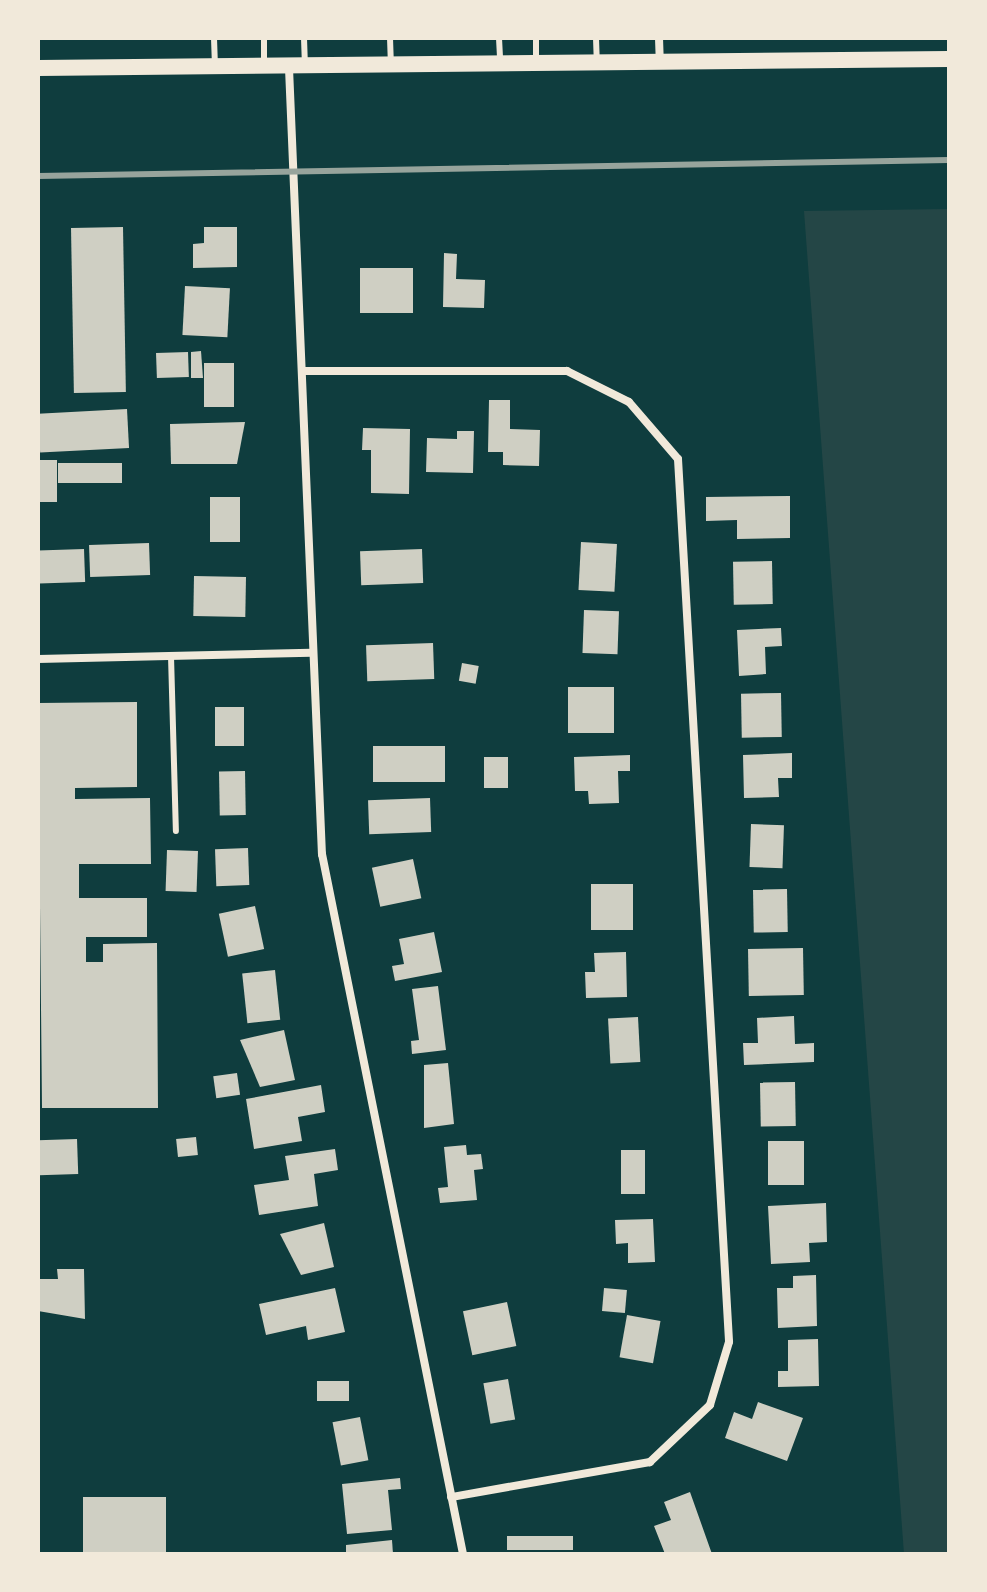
<!DOCTYPE html>
<html>
<head>
<meta charset="utf-8">
<style>
  body { margin:0 }
  #map { position:relative; width:987px; height:1592px; overflow:hidden; background:#0f3d3e; font-family:"IBM Plex Sans",sans-serif }
  div>[style] { position:absolute }
  [style*='--x'] { left:calc(var(--x)*1px); top:calc(var(--y)*1px); width:calc(var(--w)*1px); rotate:calc(var(--a)*1deg) }
  .green>* { inset:0; background:#244646 }
  .building>* { inset:0; background:#cfcfc3; transform-origin:0 0 }
  .service>* { height:6px; margin:-3px; padding:0 3px; transform-origin:3px; border-radius:3px; background:#f1e9da }
  .minor>* { height:8px; margin:-4px; padding:0 4px; transform-origin:4px; border-radius:4px; background:#f1e9da }
  .secondary>* { height:16px; margin:-8px; padding:0 8px; transform-origin:8px; border-radius:8px; background:#f1e9da }
  .rail>* { height:6px; margin:-3px; padding:0 3px; transform-origin:3px; border-radius:3px; background:#97a49c }
  span { translate:-50% -50%; white-space:nowrap; text-align:center; line-height:1.15; -webkit-text-stroke:7px #f1e9da; paint-order:stroke }
  .frame { position:absolute; inset:0; border:40px solid #f1e9da; pointer-events:none }
</style>
</head>
<body>
<div id="map">
  <div class="green">
    <i style="clip-path:polygon(949px 209px,949px 1554px,904px 1554px,804px 211px)"></i>
  </div>
  <div class="building">
    <i style="left:123px;top:227px;width:165px;height:52px;rotate:89deg"></i>
    <i style="clip-path:polygon(204px 227px,237px 227px,237px 267px,193px 268px,193px 244px,204px 243px)"></i>
    <i style="clip-path:polygon(444px 253px,457px 254px,456px 279px,485px 280px,484px 308px,443px 307px)"></i>
    <i style="left:360px;top:268px;width:53px;height:45px"></i>
    <i style="left:185px;top:286px;width:45px;height:49px;rotate:3deg"></i>
    <i style="clip-path:polygon(201px 351px,203px 378px,191px 378px,191px 352px)"></i>
    <i style="left:188px;top:352px;width:25px;height:32px;rotate:88deg"></i>
    <i style="left:204px;top:363px;width:30px;height:44px"></i>
    <i style="clip-path:polygon(489px 400px,510px 400px,510px 429px,540px 430px,539px 466px,503px 465px,503px 452px,488px 452px)"></i>
    <i style="left:127px;top:409px;width:39px;height:89px;rotate:87deg"></i>
    <i style="clip-path:polygon(245px 422px,237px 464px,171px 464px,170px 424px)"></i>
    <i style="clip-path:polygon(363px 428px,410px 429px,409px 494px,371px 493px,371px 450px,362px 450px)"></i>
    <i style="clip-path:polygon(457px 431px,474px 431px,473px 473px,426px 472px,427px 438px,457px 439px)"></i>
    <i style="left:38px;top:460px;width:19px;height:42px"></i>
    <i style="left:122px;top:463px;width:20px;height:64px;rotate:90deg"></i>
    <i style="clip-path:polygon(790px 496px,790px 538px,737px 539px,737px 520px,706px 521px,706px 497px)"></i>
    <i style="left:240px;top:497px;width:45px;height:30px;rotate:90deg"></i>
    <i style="left:581px;top:542px;width:36px;height:48px;rotate:3deg"></i>
    <i style="left:149px;top:543px;width:32px;height:60px;rotate:88deg"></i>
    <i style="left:84px;top:549px;width:33px;height:46px;rotate:88deg"></i>
    <i style="left:422px;top:549px;width:34px;height:62px;rotate:88deg"></i>
    <i style="left:772px;top:561px;width:43px;height:39px;rotate:89deg"></i>
    <i style="left:194px;top:576px;width:52px;height:40px;rotate:1deg"></i>
    <i style="left:584px;top:610px;width:35px;height:43px;rotate:2deg"></i>
    <i style="clip-path:polygon(781px 628px,782px 646px,765px 647px,766px 674px,739px 676px,737px 630px)"></i>
    <i style="left:433px;top:643px;width:36px;height:67px;rotate:88deg"></i>
    <i style="left:462px;top:663px;width:17px;height:18px;rotate:10deg"></i>
    <i style="left:568px;top:687px;width:46px;height:46px"></i>
    <i style="left:781px;top:693px;width:44px;height:40px;rotate:89deg"></i>
    <i style="clip-path:polygon(137px 702px,137px 787px,75px 788px,75px 799px,150px 798px,151px 864px,79px 864px,79px 898px,147px 898px,147px 937px,86px 937px,86px 962px,103px 962px,103px 944px,157px 943px,158px 1108px,42px 1108px,38px 703px)"></i>
    <i style="left:215px;top:707px;width:29px;height:39px"></i>
    <i style="left:445px;top:746px;width:36px;height:72px;rotate:90deg"></i>
    <i style="clip-path:polygon(792px 753px,792px 778px,778px 778px,779px 797px,744px 798px,743px 755px)"></i>
    <i style="clip-path:polygon(630px 755px,630px 771px,618px 771px,619px 803px,589px 804px,588px 791px,575px 791px,574px 757px)"></i>
    <i style="left:484px;top:757px;width:24px;height:31px"></i>
    <i style="left:245px;top:771px;width:44px;height:26px;rotate:89deg"></i>
    <i style="left:430px;top:798px;width:34px;height:62px;rotate:88deg"></i>
    <i style="left:751px;top:824px;width:33px;height:43px;rotate:2deg"></i>
    <i style="left:248px;top:848px;width:37px;height:33px;rotate:88deg"></i>
    <i style="left:167px;top:850px;width:31px;height:41px;rotate:2deg"></i>
    <i style="left:413px;top:859px;width:40px;height:42px;rotate:78deg"></i>
    <i style="left:633px;top:884px;width:46px;height:42px;rotate:90deg"></i>
    <i style="left:787px;top:889px;width:43px;height:34px;rotate:89deg"></i>
    <i style="left:255px;top:906px;width:44px;height:37px;rotate:78deg"></i>
    <i style="clip-path:polygon(434px 932px,442px 972px,395px 981px,392px 966px,404px 964px,399px 939px)"></i>
    <i style="left:803px;top:948px;width:47px;height:55px;rotate:89deg"></i>
    <i style="clip-path:polygon(626px 952px,627px 997px,586px 998px,585px 972px,595px 972px,594px 953px)"></i>
    <i style="left:275px;top:970px;width:50px;height:33px;rotate:84deg"></i>
    <i style="clip-path:polygon(438px 986px,446px 1050px,412px 1054px,411px 1041px,419px 1040px,412px 989px)"></i>
    <i style="clip-path:polygon(794px 1016px,795px 1044px,814px 1043px,814px 1062px,744px 1065px,743px 1043px,758px 1043px,757px 1018px)"></i>
    <i style="left:638px;top:1017px;width:45px;height:30px;rotate:87deg"></i>
    <i style="clip-path:polygon(284px 1030px,295px 1080px,260px 1087px,240px 1040px)"></i>
    <i style="clip-path:polygon(448px 1063px,454px 1124px,424px 1128px,424px 1065px)"></i>
    <i style="left:237px;top:1073px;width:22px;height:24px;rotate:82deg"></i>
    <i style="left:795px;top:1082px;width:44px;height:35px;rotate:89deg"></i>
    <i style="clip-path:polygon(321px 1085px,325px 1112px,298px 1117px,302px 1141px,254px 1149px,246px 1099px)"></i>
    <i style="left:196px;top:1137px;width:18px;height:20px;rotate:84deg"></i>
    <i style="left:77px;top:1139px;width:35px;height:39px;rotate:88deg"></i>
    <i style="left:768px;top:1141px;width:36px;height:44px"></i>
    <i style="clip-path:polygon(466px 1145px,467px 1155px,481px 1154px,483px 1169px,474px 1170px,477px 1200px,440px 1203px,438px 1188px,448px 1187px,444px 1147px)"></i>
    <i style="clip-path:polygon(335px 1149px,338px 1170px,314px 1174px,318px 1206px,259px 1215px,254px 1185px,289px 1180px,285px 1156px)"></i>
    <i style="left:621px;top:1150px;width:24px;height:44px"></i>
    <i style="clip-path:polygon(826px 1203px,827px 1242px,809px 1243px,810px 1262px,771px 1264px,768px 1206px)"></i>
    <i style="clip-path:polygon(653px 1219px,655px 1262px,628px 1263px,628px 1243px,616px 1244px,615px 1220px)"></i>
    <i style="clip-path:polygon(324px 1223px,334px 1267px,301px 1275px,280px 1234px)"></i>
    <i style="clip-path:polygon(57px 1269px,84px 1269px,85px 1319px,38px 1311px,38px 1279px,58px 1279px)"></i>
    <i style="clip-path:polygon(816px 1275px,817px 1326px,778px 1328px,777px 1288px,793px 1288px,793px 1276px)"></i>
    <i style="clip-path:polygon(335px 1288px,345px 1332px,308px 1340px,306px 1326px,266px 1335px,259px 1304px)"></i>
    <i style="left:604px;top:1288px;width:23px;height:23px;rotate:5deg"></i>
    <i style="left:507px;top:1302px;width:45px;height:45px;rotate:78deg"></i>
    <i style="left:627px;top:1315px;width:34px;height:43px;rotate:10deg"></i>
    <i style="clip-path:polygon(818px 1339px,819px 1386px,778px 1387px,778px 1371px,788px 1371px,788px 1340px)"></i>
    <i style="left:508px;top:1379px;width:41px;height:25px;rotate:80deg"></i>
    <i style="left:317px;top:1381px;width:32px;height:20px"></i>
    <i style="clip-path:polygon(758px 1402px,803px 1418px,787px 1461px,725px 1438px,734px 1412px,752px 1419px)"></i>
    <i style="left:360px;top:1417px;width:44px;height:28px;rotate:79deg"></i>
    <i style="clip-path:polygon(400px 1478px,401px 1489px,388px 1490px,392px 1530px,347px 1534px,342px 1484px)"></i>
    <i style="clip-path:polygon(690px 1492px,712px 1554px,665px 1554px,654px 1526px,671px 1520px,664px 1502px)"></i>
    <i style="left:83px;top:1497px;width:83px;height:57px"></i>
    <i style="left:573px;top:1536px;width:14px;height:66px;rotate:90deg"></i>
    <i style="clip-path:polygon(392px 1540px,393px 1554px,346px 1554px,346px 1545px)"></i>
  </div>
  <div class="service">
    <i style="--x:214;--y:38;--w:28;--a:88"></i>
    <i style="--x:264;--y:38;--w:26;--a:90"></i>
    <i style="--x:304;--y:38;--w:24;--a:88"></i>
    <i style="--x:390;--y:38;--w:26;--a:88"></i>
    <i style="--x:499;--y:38;--w:22;--a:87"></i>
    <i style="--x:536;--y:38;--w:24;--a:90"></i>
    <i style="--x:596;--y:38;--w:24;--a:88"></i>
    <i style="--x:171;--y:656;--w:175;--a:88.4"></i>
  </div>
  <div class="minor">
    <i style="--x:659;--y:38;--w:23;--a:88"></i>
    <i style="--x:289;--y:68;--w:787;--a:87.6"></i>
    <i style="--x:322;--y:854;--w:714;--a:78.61"></i>
    <i style="--x:302;--y:371;--w:265;--a:0"></i>
    <i style="--x:567;--y:371;--w:69;--a:26.6"></i>
    <i style="--x:629;--y:402;--w:75;--a:49.3"></i>
    <i style="--x:678;--y:459;--w:884;--a:86.69"></i>
    <i style="--x:729;--y:1342;--w:66;--a:106.8"></i>
    <i style="--x:710;--y:1405;--w:83;--a:136.5"></i>
    <i style="--x:650;--y:1462;--w:202;--a:170"></i>
    <i style="--x:38;--y:659;--w:273;--a:-1.3"></i>
  </div>
  <div class="secondary">
    <i style="--x:38;--y:68;--w:911;--a:-0.57"></i>
  </div>
  <div class="rail">
    <i style="--x:38;--y:176;--w:911;--a:-1.01"></i>
  </div>
  <div class="frame"></div>
</div>
</body>
</html>
